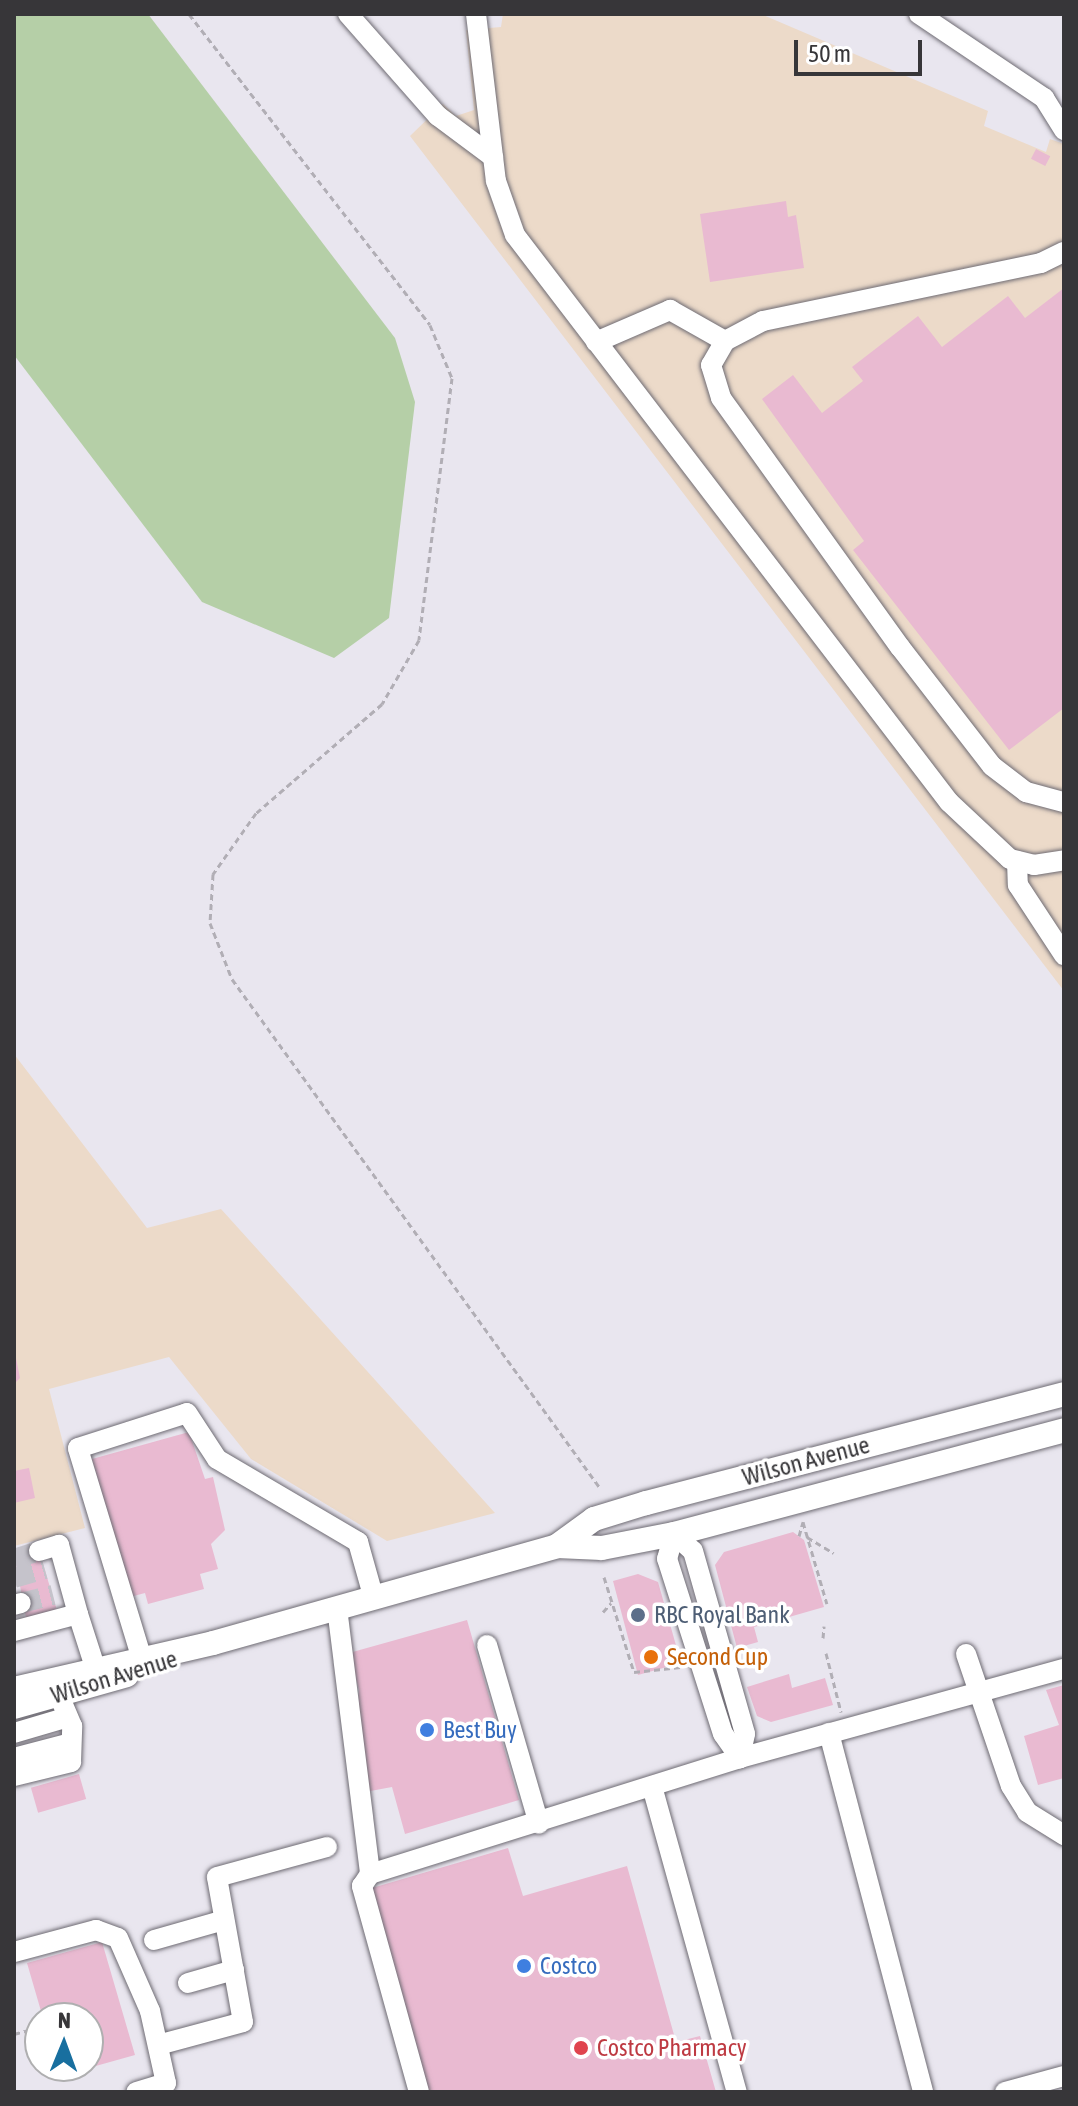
<!DOCTYPE html>
<html>
<head>
<meta charset="utf-8">
<style>
  body { margin:0 }
  #map { position:relative; width:1078px; height:2106px; overflow:hidden; background:#e9e6ef; font-family:"Asap Condensed",sans-serif }
  div>[style] { position:absolute }
  [style*='--x'] { left:calc(var(--x)*1px); top:calc(var(--y)*1px); width:calc(var(--w)*1px); rotate:calc(var(--a)*1deg) }
  .industrial>* { inset:0; background:#ecdac9 }
  .green>* { inset:0; background:#b5cfa7 }
  .building>* { inset:0; background:#e9bad1; transform-origin:0 0 }
  .minor-tunnel>* { height:20px; margin-top:-10px; transform-origin:0; background:repeating-linear-gradient(90deg,#c5c3cb 0 20px,transparent 0 30px) }
  .path>* { height:3px; margin-top:-1.5px; transform-origin:0; background:repeating-linear-gradient(90deg,#b1aeb5 0 6px,transparent 0 10px) }
  .roads { filter:drop-shadow(0 0 2px #6e6b73) drop-shadow(0 0 2px #6e6b73) }
  .minor>* { height:20px; margin:-10px; padding:0 10px; transform-origin:10px; border-radius:10px; background:#fff }
  .major>* { height:24px; margin:-12px; padding:0 12px; transform-origin:12px; border-radius:12px; background:#fff }
  .dots>* { width:22px; height:22px; translate:-50% -50%; box-sizing:border-box; border:4px solid #fff; border-radius:50% }
  span { translate:-50% -50%; white-space:nowrap; text-align:center; line-height:1.15; -webkit-text-stroke:7px #fff; paint-order:stroke }
  .street-label { font-size:24px; color:#373639 }
  .service-label { font-size:24px; color:#4e5e75 }
  .left { translate:0 -50%; text-align:left }
  .food-label { font-size:24px; color:#c56008 }
  .shop-label { font-size:24px; color:#366cbe }
  .health-label { font-size:24px; color:#be3a42 }
  .frame { position:absolute; inset:0; border:16px solid #373639; pointer-events:none }
  .north { position:absolute; left:24px; top:2002px; width:80px; height:80px; box-sizing:border-box; background:#fff; border:2px solid #afafb0; border-radius:50%; rotate:1deg; font-size:22px; font-weight:700; line-height:32px; text-align:center; color:#373639 }
  .north::after { content:''; display:block; margin:auto; width:28px; height:36px; background:#186f9f; clip-path:polygon(50% 0,100% 100%,50% 72%,0 100%) }
  .scale { position:absolute; left:794px; top:40px; width:128px; height:36px; box-sizing:border-box; border:4px solid #373639; border-top:0; padding-left:10px; font-size:24px; line-height:28px; white-space:nowrap; color:#373639; -webkit-text-stroke:6px #fff; paint-order:stroke }
</style>
</head>
<body>
<div id="map">
  <div class="industrial">
    <i style="clip-path:polygon(503px 14px,761px 14px,988px 111px,984px 126px,1046px 152px,1050px 139px,1064px 144px,1064px 991px,410px 136px,443px 104px,456px 116px,474px 110px,466px 30px,501px 27px)"></i>
    <i style="clip-path:polygon(14px 1054px,147px 1228px,221px 1209px,495px 1513px,387px 1541px,251px 1459px,169px 1357px,49px 1389px,85px 1528px,14px 1546px)"></i>
  </div>
  <div class="green">
    <i style="clip-path:polygon(14px 14px,148px 14px,395px 338px,415px 402px,389px 618px,334px 658px,202px 602px,14px 355px)"></i>
  </div>
  <div class="building">
    <i style="left:1036px;top:149px;width:16px;height:11px;rotate:27deg"></i>
    <i style="clip-path:polygon(786px 201px,788px 217px,796px 215px,804px 268px,710px 282px,700px 214px)"></i>
    <i style="clip-path:polygon(1064px 288px,1064px 708px,1009px 750px,853px 550px,864px 541px,762px 399px,793px 375px,822px 413px,863px 381px,852px 367px,918px 316px,942px 347px,1008px 296px,1025px 318px)"></i>
    <i style="clip-path:polygon(14px 1348px,20px 1378px,14px 1384px)"></i>
    <i style="clip-path:polygon(189px 1432px,205px 1479px,213px 1477px,225px 1530px,211px 1544px,218px 1569px,200px 1574px,204px 1589px,148px 1604px,145px 1593px,130px 1597px,92px 1459px)"></i>
    <i style="clip-path:polygon(29px 1468px,35px 1498px,14px 1503px,14px 1471px)"></i>
    <i style="clip-path:polygon(793px 1532px,804px 1540px,824px 1607px,754px 1627px,758px 1642px,737px 1648px,715px 1565px,724px 1552px)"></i>
    <i style="clip-path:polygon(38px 1547px,58px 1614px,27px 1623px,14px 1554px)"></i>
    <i style="clip-path:polygon(638px 1574px,658px 1582px,681px 1663px,638px 1675px,613px 1581px)"></i>
    <i style="clip-path:polygon(467px 1620px,519px 1800px,405px 1834px,392px 1787px,365px 1792px,355px 1737px,359px 1690px,349px 1653px)"></i>
    <i style="clip-path:polygon(789px 1674px,792px 1688px,825px 1678px,833px 1705px,771px 1722px,757px 1716px,747px 1687px)"></i>
    <i style="clip-path:polygon(1064px 1685px,1064px 1778px,1038px 1785px,1024px 1736px,1059px 1725px,1046px 1690px)"></i>
    <i style="left:79px;top:1774px;width:26px;height:50px;rotate:74deg"></i>
    <i style="clip-path:polygon(508px 1848px,523px 1896px,627px 1866px,676px 2042px,700px 2036px,716px 2092px,428px 2092px,372px 1888px)"></i>
    <i style="clip-path:polygon(102px 1942px,135px 2055px,60px 2076px,57px 2066px,88px 2066px,88px 2018px,43px 2018px,27px 1963px)"></i>
  </div>
  <div class="minor-tunnel">
    <i style="--x:14;--y:1559;--w:26;--a:-18"></i>
    <i style="--x:14;--y:1578;--w:32;--a:-16"></i>
    <i style="--x:21;--y:1603;--w:33;--a:-14"></i>
  </div>
  <div class="path">
    <i style="--x:189;--y:14;--w:393;--a:52.2"></i>
    <i style="--x:430;--y:325;--w:57;--a:67.5"></i>
    <i style="--x:452;--y:378;--w:264;--a:97.2"></i>
    <i style="--x:419;--y:640;--w:74;--a:120"></i>
    <i style="--x:382;--y:704;--w:167;--a:139.1"></i>
    <i style="--x:256;--y:813;--w:75;--a:125.2"></i>
    <i style="--x:213;--y:874;--w:49;--a:93.5"></i>
    <i style="--x:210;--y:923;--w:60;--a:68.6"></i>
    <i style="--x:232;--y:979;--w:628;--a:54.13"></i>
    <i style="--x:799;--y:1536;--w:15;--a:-74"></i>
    <i style="--x:803;--y:1522;--w:85;--a:73.7"></i>
    <i style="--x:807;--y:1537;--w:31;--a:31"></i>
    <i style="--x:604;--y:1577;--w:100;--a:72.5"></i>
    <i style="--x:634;--y:1672;--w:47;--a:-6.1"></i>
    <i style="--x:1063;--y:1580;--w:1;--a:0"></i>
    <i style="--x:603;--y:1612;--w:12;--a:-48"></i>
    <i style="--x:823;--y:1638;--w:12;--a:-85"></i>
    <i style="--x:826;--y:1653;--w:61;--a:75.7"></i>
    <i style="--x:14;--y:2034;--w:27;--a:-15"></i>
  </div>
  <div class="roads">
    <div class="minor">
      <i style="--x:348;--y:14;--w:136;--a:48.6"></i>
      <i style="--x:438;--y:116;--w:69;--a:36.7"></i>
      <i style="--x:476;--y:14;--w:168;--a:83.2"></i>
      <i style="--x:496;--y:181;--w:57;--a:70.6"></i>
      <i style="--x:515;--y:235;--w:714;--a:52.57"></i>
      <i style="--x:949;--y:802;--w:83;--a:43.1"></i>
      <i style="--x:1010;--y:859;--w:25;--a:14"></i>
      <i style="--x:1034;--y:865;--w:30;--a:-9"></i>
      <i style="--x:919;--y:14;--w:151;--a:33.9"></i>
      <i style="--x:1044;--y:98;--w:38;--a:58"></i>
      <i style="--x:725;--y:341;--w:43;--a:-27.8"></i>
      <i style="--x:763;--y:321;--w:284;--a:-11.8"></i>
      <i style="--x:1041;--y:263;--w:25;--a:-26"></i>
      <i style="--x:596;--y:342;--w:81;--a:-23.4"></i>
      <i style="--x:670;--y:310;--w:63;--a:29.4"></i>
      <i style="--x:725;--y:341;--w:28;--a:120"></i>
      <i style="--x:711;--y:365;--w:34;--a:73"></i>
      <i style="--x:721;--y:398;--w:307;--a:54.3"></i>
      <i style="--x:900;--y:647;--w:150;--a:52.3"></i>
      <i style="--x:992;--y:766;--w:43;--a:37.4"></i>
      <i style="--x:1026;--y:792;--w:39;--a:15"></i>
      <i style="--x:1017;--y:861;--w:24;--a:88"></i>
      <i style="--x:1018;--y:885;--w:84;--a:56.7"></i>
      <i style="--x:674;--y:1534;--w:25;--a:42"></i>
      <i style="--x:693;--y:1551;--w:190;--a:74.1"></i>
      <i style="--x:745;--y:1734;--w:25;--a:102"></i>
      <i style="--x:740;--y:1758;--w:29;--a:-125"></i>
      <i style="--x:723;--y:1734;--w:184;--a:-107.7"></i>
      <i style="--x:667;--y:1559;--w:26;--a:-74"></i>
      <i style="--x:39;--y:1551;--w:21;--a:-17"></i>
      <i style="--x:59;--y:1545;--w:72;--a:74.6"></i>
      <i style="--x:14;--y:1605;--w:7;--a:-16"></i>
      <i style="--x:337;--y:1608;--w:268;--a:82.9"></i>
      <i style="--x:14;--y:1631;--w:66;--a:-14.9"></i>
      <i style="--x:78;--y:1614;--w:56;--a:72.2"></i>
      <i style="--x:487;--y:1645;--w:186;--a:73.8"></i>
      <i style="--x:966;--y:1654;--w:139;--a:71.2"></i>
      <i style="--x:1011;--y:1786;--w:31;--a:58"></i>
      <i style="--x:1027;--y:1812;--w:44;--a:31.9"></i>
      <i style="--x:141;--y:1656;--w:217;--a:-106.9"></i>
      <i style="--x:78;--y:1448;--w:114;--a:-17.8"></i>
      <i style="--x:187;--y:1413;--w:55;--a:56.9"></i>
      <i style="--x:217;--y:1459;--w:164;--a:30.5"></i>
      <i style="--x:358;--y:1542;--w:59;--a:74.3"></i>
      <i style="--x:14;--y:1733;--w:56;--a:-16.5"></i>
      <i style="--x:829;--y:1733;--w:371;--a:75.3"></i>
      <i style="--x:14;--y:1758;--w:59;--a:-14.7"></i>
      <i style="--x:14;--y:1776;--w:59;--a:-13.8"></i>
      <i style="--x:71;--y:1762;--w:36;--a:-88"></i>
      <i style="--x:72;--y:1726;--w:34;--a:-113"></i>
      <i style="--x:653;--y:1790;--w:313;--a:74.5"></i>
      <i style="--x:154;--y:1940;--w:73;--a:-15.9"></i>
      <i style="--x:14;--y:1952;--w:85;--a:-15"></i>
      <i style="--x:96;--y:1930;--w:23;--a:20"></i>
      <i style="--x:118;--y:1938;--w:80;--a:66.3"></i>
      <i style="--x:150;--y:2011;--w:74;--a:77.5"></i>
      <i style="--x:166;--y:2083;--w:31;--a:163"></i>
      <i style="--x:188;--y:1983;--w:48;--a:-15.8"></i>
      <i style="--x:158;--y:2045;--w:88;--a:-15.1"></i>
      <i style="--x:243;--y:2022;--w:147;--a:-100.2"></i>
      <i style="--x:217;--y:1877;--w:114;--a:-15.3"></i>
      <i style="--x:419;--y:2092;--w:214;--a:-105.5"></i>
      <i style="--x:362;--y:1886;--w:14;--a:-56"></i>
      <i style="--x:370;--y:1874;--w:388;--a:-17.4"></i>
      <i style="--x:740;--y:1758;--w:336;--a:-15.4"></i>
      <i style="--x:1005;--y:2092;--w:61;--a:-15.2"></i>
    </div>
    <div class="major">
      <i style="--x:557;--y:1546;--w:46;--a:-36.1"></i>
      <i style="--x:594;--y:1519;--w:54;--a:-17.1"></i>
      <i style="--x:646;--y:1503;--w:432;--a:-14.6"></i>
      <i style="--x:14;--y:1689;--w:204;--a:-13"></i>
      <i style="--x:213;--y:1643;--w:357;--a:-15.7"></i>
      <i style="--x:557;--y:1546;--w:45;--a:2.5"></i>
      <i style="--x:602;--y:1548;--w:73;--a:-11"></i>
      <i style="--x:674;--y:1534;--w:404;--a:-14.9"></i>
      <i style="--x:14;--y:1707;--w:117;--a:-15.8"></i>
    </div>
  </div>
  <div class="dots">
    <i style="left:638px;top:1615px;background:#5c6f8a"></i>
    <i style="left:651px;top:1657px;background:#e8710a"></i>
    <i style="left:427px;top:1730px;background:#3f7fe0"></i>
    <i style="left:524px;top:1966px;background:#3f7fe0"></i>
    <i style="left:581px;top:2048px;background:#e0444e"></i>
  </div>
  <div class="street-label">
    <span style="left:806px;top:1461px;rotate:-15deg">Wilson Avenue</span>
    <span style="left:114px;top:1677px;rotate:-17deg">Wilson Avenue</span>
  </div>
  <div class="service-label">
    <span class="left" style="left:654px;top:1615px">RBC Royal Bank</span>
  </div>
  <div class="food-label">
    <span class="left" style="left:667px;top:1657px">Second Cup</span>
  </div>
  <div class="shop-label">
    <span class="left" style="left:443px;top:1730px">Best Buy</span>
    <span class="left" style="left:540px;top:1966px">Costco</span>
  </div>
  <div class="health-label">
    <span class="left" style="left:597px;top:2048px">Costco Pharmacy</span>
  </div>
  <div class="frame"></div>
  <div class="north">N</div>
  <div class="scale">50 m</div>
</div>
</body>
</html>
